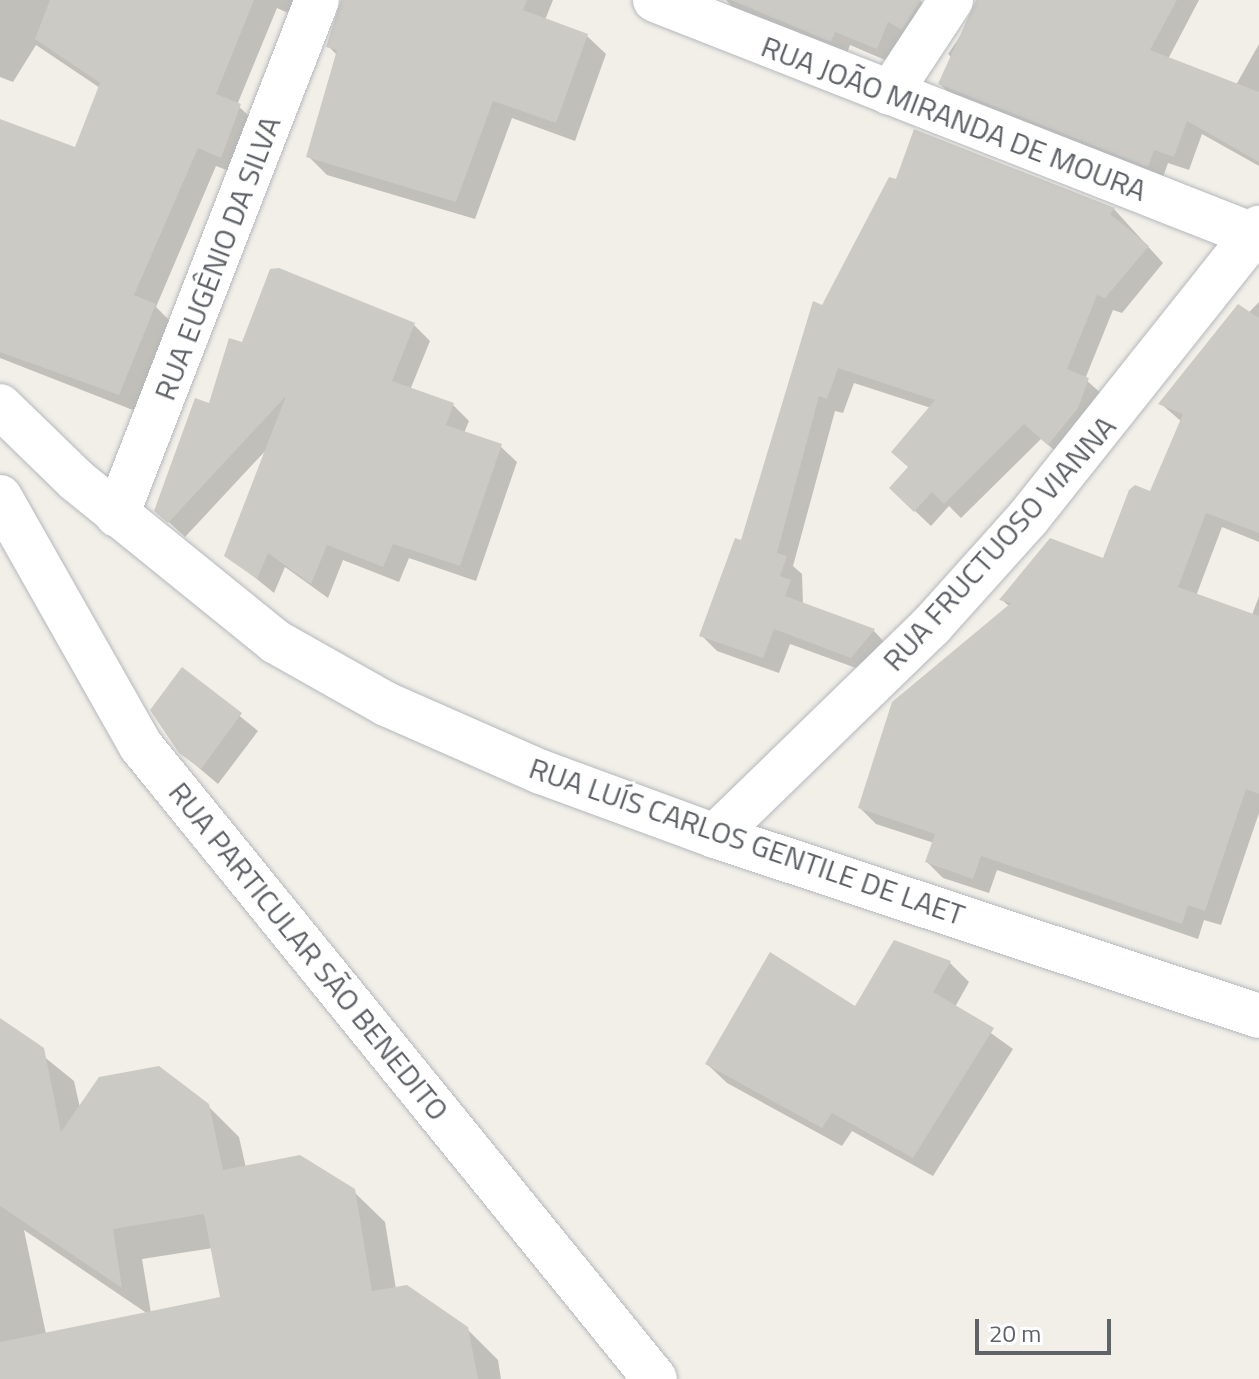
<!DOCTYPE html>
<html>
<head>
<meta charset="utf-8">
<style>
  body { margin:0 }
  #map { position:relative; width:1259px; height:1379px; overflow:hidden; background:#f1efe8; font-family:"Titillium Web",sans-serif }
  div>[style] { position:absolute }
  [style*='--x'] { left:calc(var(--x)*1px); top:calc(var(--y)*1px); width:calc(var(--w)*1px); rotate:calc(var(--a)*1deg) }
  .shadow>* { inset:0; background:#0003 }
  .building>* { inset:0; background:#cccac5 }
  .roads { filter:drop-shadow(0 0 2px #b5b8bc) drop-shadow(0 0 2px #b5b8bc) }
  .minor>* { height:44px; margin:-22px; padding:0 22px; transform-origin:22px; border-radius:22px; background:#fff }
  span { translate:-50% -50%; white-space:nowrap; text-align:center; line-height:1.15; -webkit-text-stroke:6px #fff; paint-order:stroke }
  .street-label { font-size:30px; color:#5f6368 }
  .scale { position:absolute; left:975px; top:1319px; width:136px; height:36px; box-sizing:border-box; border:4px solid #5f6368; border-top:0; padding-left:10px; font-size:24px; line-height:28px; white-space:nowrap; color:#5f6368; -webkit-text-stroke:6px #fff; paint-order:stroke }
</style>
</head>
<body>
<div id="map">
  <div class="shadow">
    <i style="clip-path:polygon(0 0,319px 0,308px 22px,277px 8px,237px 105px,259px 125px,240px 175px,216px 166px,156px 307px,174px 325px,138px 412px,0 358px,0 147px,76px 150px,100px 88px,36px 45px,13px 82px,0 77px)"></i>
    <i style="clip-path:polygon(343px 0,553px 0,545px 20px,587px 36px,606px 54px,575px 141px,512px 118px,475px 219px,327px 175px,308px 156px,337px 55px,328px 46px)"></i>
    <i style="clip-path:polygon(726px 0,920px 0,928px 9px,892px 63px,850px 45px,846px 56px,738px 13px)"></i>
    <i style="clip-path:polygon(985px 0,1199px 0,1168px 59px,1236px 85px,1259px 44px,1259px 166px,1202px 134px,1189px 170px,1168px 163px,1162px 180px,954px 98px,940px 84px,953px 59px,948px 54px)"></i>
    <i style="clip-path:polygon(916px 131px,1114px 209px,1163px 263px,1122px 313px,1113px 310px,1085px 379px,1104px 396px,1065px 459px,1041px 439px,961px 518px,949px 506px,931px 526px,891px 488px,910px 468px,931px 408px,854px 383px,843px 413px,835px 411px,793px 566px,802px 574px,803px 605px,874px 631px,889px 647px,867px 672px,790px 644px,779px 673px,717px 651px,701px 635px,742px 542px,823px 308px,898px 182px)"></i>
    <i style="clip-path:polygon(1259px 302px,1259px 542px,1222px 527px,1196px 596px,1252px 615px,1259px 596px,1259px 813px,1221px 925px,1204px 920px,1198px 939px,997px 870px,989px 893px,943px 878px,927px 862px,934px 843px,876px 824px,860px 808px,1010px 607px,1002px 600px,1104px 561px,1151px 493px,1182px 422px,1160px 403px)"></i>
    <i style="clip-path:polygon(414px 325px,430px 341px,410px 390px,453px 405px,469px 421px,464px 433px,500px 446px,517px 462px,476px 581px,409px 558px,399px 582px,343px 560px,328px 598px,285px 567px,274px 593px,227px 555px,268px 448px,185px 537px,157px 511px,243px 345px)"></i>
    <i style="clip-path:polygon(183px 670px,258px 731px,218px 784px,180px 752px)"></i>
    <i style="clip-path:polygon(895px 943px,950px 963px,969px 982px,955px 1007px,1013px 1049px,933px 1176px,852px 1131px,842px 1146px,727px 1083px,707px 1064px,856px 1008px)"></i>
    <i style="clip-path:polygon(evenodd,0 1021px,74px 1081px,80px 1108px,208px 1106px,239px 1137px,246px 1168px,353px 1191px,385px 1222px,396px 1289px,466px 1328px,498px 1360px,501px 1379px,0 1379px,0 1021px,24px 1230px,148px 1314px,46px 1334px,24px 1230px,0 1021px,213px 1248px,223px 1299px,151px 1313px,142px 1259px,213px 1248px)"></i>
  </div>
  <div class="building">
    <i style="clip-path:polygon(50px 0,254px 0,216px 94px,241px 104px,221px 158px,198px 148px,134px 295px,156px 304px,119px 395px,0 352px,0 119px,75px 147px,100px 83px,35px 39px)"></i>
    <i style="clip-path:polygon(341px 0,527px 0,523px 10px,588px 34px,556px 123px,493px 101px,456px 202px,306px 157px,337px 50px,326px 47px)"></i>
    <i style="clip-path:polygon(731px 0,921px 0,902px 30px,888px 22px,877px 49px,835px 32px,831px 42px)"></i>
    <i style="clip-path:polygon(976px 0,1177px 0,1150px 50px,1259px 92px,1259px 162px,1187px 121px,1174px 157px,1154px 150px,1148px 167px,938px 84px)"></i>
    <i style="clip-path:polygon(914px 129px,1115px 208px,1110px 214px,1149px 246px,1105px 298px,1097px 295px,1067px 369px,1089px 378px,1078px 408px,1048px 445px,1024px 424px,944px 504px,932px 492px,914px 512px,889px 488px,908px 467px,891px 452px,935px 400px,838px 368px,827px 399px,819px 396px,777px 553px,787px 556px,780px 576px,791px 580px,785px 596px,875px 629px,851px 658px,774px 629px,763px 658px,699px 636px,735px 538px,741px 540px,813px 301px,822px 305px,889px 177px,896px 179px)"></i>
    <i style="clip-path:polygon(279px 268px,415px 323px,392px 381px,454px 403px,446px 425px,502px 444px,460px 566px,393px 544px,383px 567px,327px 545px,311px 584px,268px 553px,257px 579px,224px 556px,286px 396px,168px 523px,154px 511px,195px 398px,209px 403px,229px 338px,242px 342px,270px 269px)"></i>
    <i style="clip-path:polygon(1238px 304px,1259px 318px,1259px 533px,1206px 513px,1178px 587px,1259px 616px,1259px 794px,1246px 789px,1205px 911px,1188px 905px,1182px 924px,981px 856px,973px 879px,925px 862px,935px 834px,858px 808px,892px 702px,1011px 603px,999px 600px,1050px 538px,1103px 558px,1129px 490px,1135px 485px,1150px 491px,1183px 414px,1158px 404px)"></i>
    <i style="clip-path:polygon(182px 667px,242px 713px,201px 769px,179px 753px,150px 710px)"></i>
    <i style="clip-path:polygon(894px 940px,951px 961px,933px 992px,994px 1028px,913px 1158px,832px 1113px,822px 1128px,705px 1064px,770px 952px,855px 1006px)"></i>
    <i style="clip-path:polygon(0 1018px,44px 1048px,61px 1132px,99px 1077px,159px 1066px,209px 1104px,223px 1170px,300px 1155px,355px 1189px,372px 1291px,407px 1285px,468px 1327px,478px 1379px,0 1379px,0 1342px,220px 1297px,204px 1214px,113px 1229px,122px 1288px,0 1206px)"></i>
  </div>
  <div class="roads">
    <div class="minor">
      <i style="--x:655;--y:0;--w:643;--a:21.45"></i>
      <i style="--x:890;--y:93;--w:111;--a:-56.7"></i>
      <i style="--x:0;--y:406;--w:106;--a:44.2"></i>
      <i style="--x:76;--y:480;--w:257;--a:39"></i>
      <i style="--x:276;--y:642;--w:126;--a:29.4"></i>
      <i style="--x:386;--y:704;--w:169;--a:23.7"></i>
      <i style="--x:541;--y:772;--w:185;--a:20.2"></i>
      <i style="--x:715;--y:836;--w:573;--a:18.31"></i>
      <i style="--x:0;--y:497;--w:286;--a:60.5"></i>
      <i style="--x:141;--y:746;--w:815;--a:50.92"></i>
      <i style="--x:117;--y:515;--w:552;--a:-68.78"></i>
      <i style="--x:715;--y:836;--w:303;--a:-44.2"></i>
      <i style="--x:932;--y:625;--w:144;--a:-48.1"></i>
      <i style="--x:1028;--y:518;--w:371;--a:-51.5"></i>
    </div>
  </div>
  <div class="street-label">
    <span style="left:954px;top:118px;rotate:21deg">RUA JOÃO MIRANDA DE MOURA</span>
    <span style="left:217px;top:258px;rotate:-69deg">RUA EUGÊNIO DA SILVA</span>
    <span style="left:999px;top:543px;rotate:-48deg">RUA FRUCTUOSO VIANNA</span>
    <span style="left:747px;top:841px;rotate:19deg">RUA LUÍS CARLOS GENTILE DE LAET</span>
    <span style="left:309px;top:951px;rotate:51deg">RUA PARTICULAR SÃO BENEDITO</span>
  </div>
  <div class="scale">20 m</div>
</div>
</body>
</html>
